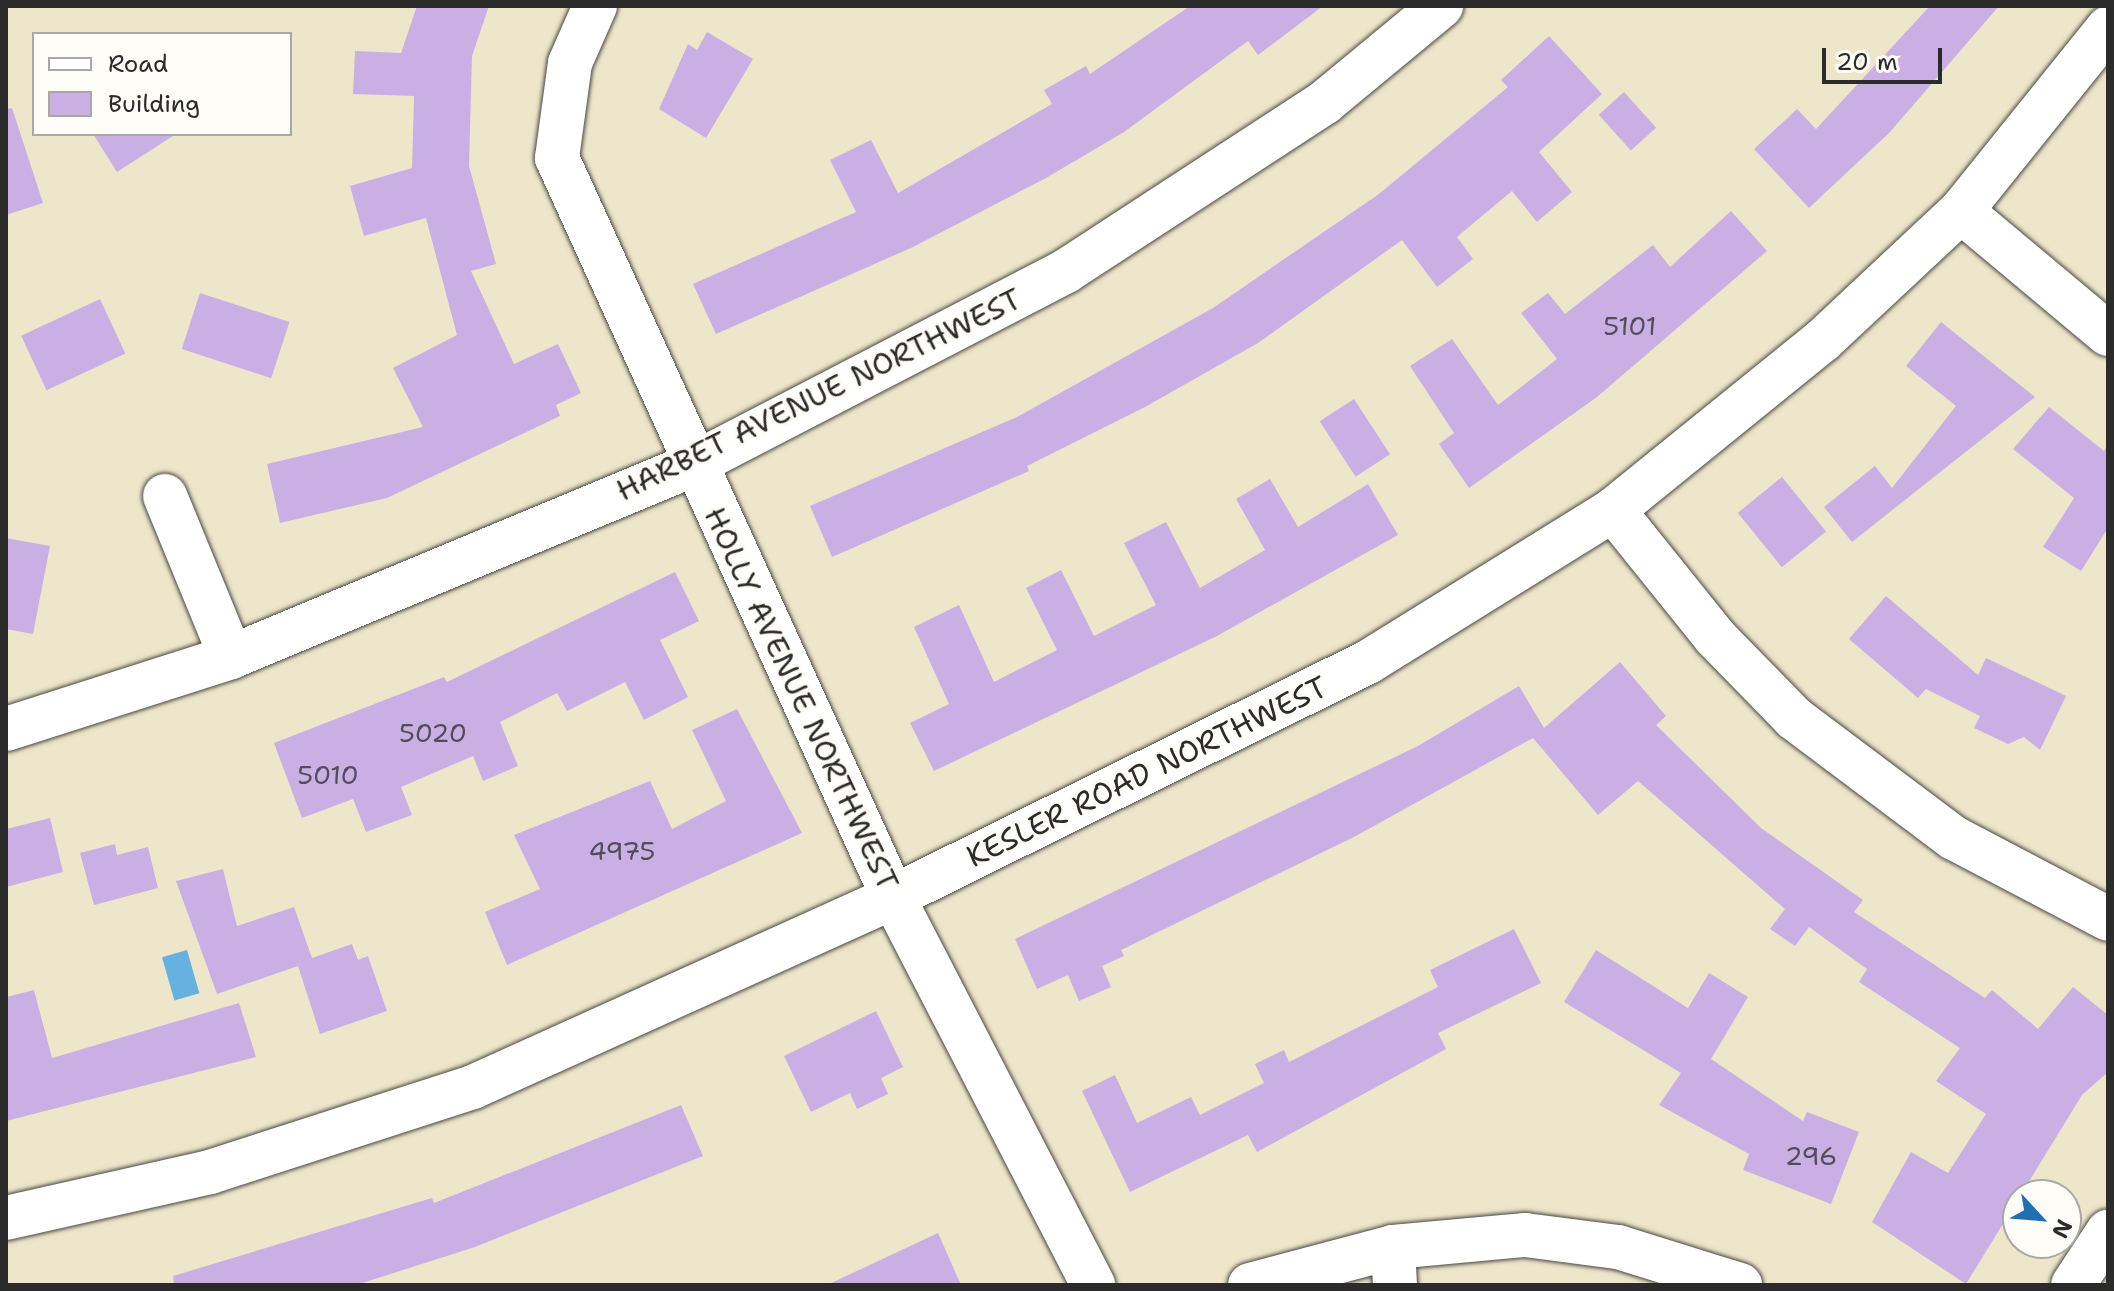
<!DOCTYPE html>
<html>
<head>
<meta charset="utf-8">
<style>
  body { margin:0 }
  #map { position:relative; width:2114px; height:1291px; overflow:hidden; background:#eee6ca; font-family:"Shantell Sans",sans-serif }
  div>[style] { position:absolute }
  [style*='--x'] { left:calc(var(--x)*1px); top:calc(var(--y)*1px); width:calc(var(--w)*1px); rotate:calc(var(--a)*1deg) }
  .water>* { inset:0; background:#66b1df; transform-origin:0 0 }
  .building>* { inset:0; background:#caafe5; transform-origin:0 0 }
  .roads { filter:drop-shadow(0 0 2px #484743) drop-shadow(0 0 2px #484743) }
  .minor>* { height:44px; margin:-22px; padding:0 22px; transform-origin:22px; border-radius:22px; background:#fff }
  .tertiary>* { height:44px; margin:-22px; padding:0 22px; transform-origin:22px; border-radius:22px; background:#fff }
  span { translate:-50% -50%; white-space:nowrap; text-align:center; line-height:1.15; -webkit-text-stroke:7px #fdfcf7; paint-order:stroke }
  .number-label { font-size:26px; color:#534c5a }
  .number-label span { -webkit-text-stroke-width:0 }
  .street-label { font-size:30px; color:#2b2b2b }
  .frame { position:absolute; inset:0; border:8px solid #2b2b2b; pointer-events:none }
  .legend { position:absolute; left:32px; top:32px; width:260px; height:104px; box-sizing:border-box; background:#fdfcf7; border:2px solid #a9a8a5; margin:0; padding:10px 14px; list-style:none; font-size:24px; color:#2b2b2b }
  .legend li { display:flex; align-items:center; gap:16px; height:40px }
  .legend b { width:40px; border:2px solid #a9a8a5 }
  .north { position:absolute; left:2002px; top:1179px; width:80px; height:80px; box-sizing:border-box; background:#fdfcf7; border:2px solid #a9a8a5; border-radius:50%; rotate:116deg; font-size:22px; font-weight:700; line-height:32px; text-align:center; color:#2b2b2b }
  .north::after { content:''; display:block; margin:auto; width:28px; height:36px; background:#1f6fb2; clip-path:polygon(50% 0,100% 100%,50% 72%,0 100%) }
  .scale { position:absolute; left:1822px; top:48px; width:120px; height:36px; box-sizing:border-box; border:4px solid #2b2b2b; border-top:0; padding-left:10px; font-size:24px; line-height:28px; white-space:nowrap; color:#2b2b2b; -webkit-text-stroke:6px #fdfcf7; paint-order:stroke }
</style>
</head>
<body>
<div id="map">
  <div class="water">
    <i style="left:187px;top:950px;width:45px;height:26px;rotate:74deg"></i>
  </div>
  <div class="building">
    <i style="clip-path:polygon(417px 6px,489px 6px,472px 56px,469px 166px,496px 264px,471px 271px,514px 364px,558px 344px,581px 393px,556px 405px,560px 416px,387px 498px,280px 523px,267px 464px,423px 427px,393px 368px,457px 335px,426px 218px,364px 236px,350px 186px,412px 168px,414px 96px,353px 94px,355px 51px,401px 53px)"></i>
    <i style="clip-path:polygon(1190px 6px,1323px 6px,1258px 55px,1248px 41px,1124px 132px,1046px 178px,913px 247px,716px 334px,693px 284px,856px 212px,830px 160px,871px 140px,898px 193px,1052px 104px,1044px 90px,1086px 66px,1090px 74px)"></i>
    <i style="clip-path:polygon(1930px 6px,1999px 6px,1890px 132px,1809px 208px,1754px 149px,1797px 109px,1816px 129px)"></i>
    <i style="clip-path:polygon(707px 32px,753px 59px,706px 138px,659px 109px,688px 44px,697px 50px)"></i>
    <i style="clip-path:polygon(1549px 36px,1602px 94px,1539px 152px,1572px 192px,1537px 222px,1512px 191px,1457px 237px,1473px 259px,1437px 287px,1402px 240px,1258px 343px,1145px 407px,1027px 466px,1029px 471px,832px 557px,810px 506px,1017px 417px,1213px 308px,1379px 194px,1508px 87px,1501px 80px)"></i>
    <i style="left:1624px;top:92px;width:48px;height:34px;rotate:48deg"></i>
    <i style="clip-path:polygon(12px 108px,43px 203px,6px 215px,6px 109px)"></i>
    <i style="clip-path:polygon(93px 134px,176px 134px,117px 172px)"></i>
    <i style="clip-path:polygon(1731px 211px,1767px 251px,1597px 397px,1469px 488px,1439px 444px,1454px 433px,1410px 366px,1452px 339px,1498px 405px,1557px 359px,1521px 313px,1548px 293px,1565px 314px,1653px 245px,1670px 267px)"></i>
    <i style="left:200px;top:293px;width:94px;height:59px;rotate:18deg"></i>
    <i style="left:100px;top:299px;width:60px;height:87px;rotate:65deg"></i>
    <i style="clip-path:polygon(1941px 322px,2035px 397px,1852px 542px,1824px 507px,1875px 466px,1892px 488px,1956px 406px,1906px 366px)"></i>
    <i style="left:1354px;top:399px;width:66px;height:41px;rotate:57deg"></i>
    <i style="clip-path:polygon(2049px 407px,2104px 451px,2108px 443px,2108px 528px,2081px 571px,2043px 547px,2074px 498px,2013px 449px)"></i>
    <i style="left:1782px;top:477px;width:70px;height:57px;rotate:51deg"></i>
    <i style="clip-path:polygon(1270px 479px,1298px 527px,1368px 484px,1398px 535px,1217px 636px,934px 771px,910px 723px,949px 704px,914px 627px,959px 605px,994px 682px,1057px 650px,1026px 588px,1061px 570px,1094px 636px,1156px 605px,1124px 543px,1166px 522px,1200px 588px,1265px 550px,1236px 499px)"></i>
    <i style="clip-path:polygon(6px 538px,50px 546px,33px 634px,6px 629px)"></i>
    <i style="clip-path:polygon(675px 572px,699px 621px,660px 640px,688px 697px,644px 720px,625px 682px,567px 711px,557px 693px,500px 722px,518px 766px,483px 781px,473px 756px,401px 787px,412px 815px,366px 832px,353px 799px,302px 818px,274px 743px,444px 677px,447px 682px)"></i>
    <i style="clip-path:polygon(1886px 596px,1978px 675px,1986px 658px,2066px 696px,2040px 750px,2024px 737px,2008px 744px,1974px 728px,1980px 716px,1926px 689px,1918px 698px,1849px 639px)"></i>
    <i style="clip-path:polygon(1620px 662px,1666px 716px,1656px 725px,1761px 828px,1863px 900px,1854px 912px,1985px 998px,1992px 990px,2038px 1029px,2073px 987px,2108px 1015px,2108px 1072px,2082px 1095px,1966px 1284px,1872px 1222px,1911px 1152px,1948px 1173px,1986px 1114px,1936px 1081px,1960px 1048px,1859px 982px,1867px 969px,1809px 927px,1795px 946px,1770px 929px,1785px 909px,1638px 781px,1598px 815px,1533px 738px,1354px 837px,1121px 950px,1124px 956px,1102px 966px,1111px 987px,1079px 1001px,1068px 975px,1037px 989px,1015px 939px,1418px 746px,1519px 686px,1544px 728px)"></i>
    <i style="clip-path:polygon(737px 709px,802px 833px,507px 965px,485px 912px,540px 889px,514px 835px,650px 781px,672px 829px,726px 801px,692px 730px)"></i>
    <i style="clip-path:polygon(50px 818px,63px 872px,6px 887px,6px 829px)"></i>
    <i style="clip-path:polygon(115px 844px,117px 855px,148px 847px,158px 888px,94px 905px,80px 853px)"></i>
    <i style="clip-path:polygon(223px 869px,237px 926px,294px 907px,312px 958px,352px 944px,358px 960px,368px 956px,387px 1011px,320px 1034px,298px 966px,217px 994px,176px 881px)"></i>
    <i style="clip-path:polygon(1514px 929px,1541px 983px,1438px 1033px,1446px 1049px,1257px 1152px,1248px 1135px,1130px 1192px,1082px 1091px,1115px 1075px,1137px 1123px,1191px 1097px,1200px 1115px,1264px 1083px,1255px 1064px,1284px 1050px,1289px 1062px,1438px 987px,1430px 970px)"></i>
    <i style="clip-path:polygon(1596px 950px,1688px 1008px,1709px 973px,1748px 997px,1711px 1059px,1803px 1121px,1807px 1112px,1859px 1132px,1831px 1204px,1743px 1170px,1749px 1154px,1659px 1105px,1681px 1073px,1564px 1002px)"></i>
    <i style="clip-path:polygon(34px 990px,52px 1058px,239px 1003px,256px 1057px,6px 1121px,6px 997px)"></i>
    <i style="clip-path:polygon(876px 1011px,903px 1067px,881px 1078px,888px 1094px,857px 1109px,850px 1093px,811px 1112px,784px 1056px)"></i>
    <i style="clip-path:polygon(681px 1105px,703px 1156px,475px 1247px,356px 1285px,174px 1285px,173px 1276px,432px 1198px,434px 1203px)"></i>
    <i style="clip-path:polygon(938px 1233px,961px 1285px,827px 1285px)"></i>
  </div>
  <div class="roads">
    <div class="minor">
      <i style="--x:595;--y:6;--w:62;--a:113.7"></i>
      <i style="--x:570;--y:63;--w:96;--a:97.8"></i>
      <i style="--x:557;--y:158;--w:812;--a:65.55"></i>
      <i style="--x:893;--y:897;--w:437;--a:62.7"></i>
      <i style="--x:1961;--y:211;--w:192;--a:39.9"></i>
      <i style="--x:165;--y:496;--w:174;--a:67.7"></i>
      <i style="--x:1613;--y:510;--w:163;--a:51.2"></i>
      <i style="--x:1715;--y:637;--w:113;--a:45.7"></i>
      <i style="--x:1794;--y:718;--w:200;--a:36.9"></i>
      <i style="--x:1954;--y:838;--w:174;--a:27.7"></i>
      <i style="--x:6;--y:729;--w:236;--a:-17.7"></i>
      <i style="--x:231;--y:657;--w:499;--a:-22.6"></i>
      <i style="--x:692;--y:465;--w:421;--a:-27.4"></i>
      <i style="--x:1066;--y:271;--w:309;--a:-33.1"></i>
      <i style="--x:1325;--y:102;--w:151;--a:-39.6"></i>
      <i style="--x:6;--y:1218;--w:209;--a:-12.7"></i>
      <i style="--x:210;--y:1172;--w:276;--a:-17.9"></i>
      <i style="--x:473;--y:1087;--w:461;--a:-24.3"></i>
      <i style="--x:893;--y:897;--w:530;--a:-26.32"></i>
      <i style="--x:1368;--y:662;--w:288;--a:-31.8"></i>
      <i style="--x:1613;--y:510;--w:270;--a:-39"></i>
      <i style="--x:1823;--y:340;--w:189;--a:-43.1"></i>
      <i style="--x:1961;--y:211;--w:235;--a:-51.2"></i>
      <i style="--x:1393;--y:1247;--w:38;--a:87"></i>
      <i style="--x:2073;--y:1285;--w:64;--a:-56.6"></i>
    </div>
    <div class="tertiary">
      <i style="--x:1250;--y:1285;--w:148;--a:-14.9"></i>
      <i style="--x:1393;--y:1247;--w:133;--a:-5.2"></i>
      <i style="--x:1525;--y:1235;--w:94;--a:7.4"></i>
      <i style="--x:1618;--y:1247;--w:128;--a:17.3"></i>
    </div>
  </div>
  <div class="number-label">
    <span style="left:1630px;top:326px">5101</span>
    <span style="left:433px;top:733px">5020</span>
    <span style="left:328px;top:775px">5010</span>
    <span style="left:622px;top:851px">4975</span>
    <span style="left:1811px;top:1156px">296</span>
  </div>
  <div class="street-label">
    <span style="left:819px;top:395px;rotate:-26deg">HARBET AVENUE NORTHWEST</span>
    <span style="left:801px;top:699px;rotate:65deg">HOLLY AVENUE NORTHWEST</span>
    <span style="left:1147px;top:772px;rotate:-26deg">KESLER ROAD NORTHWEST</span>
  </div>
  <div class="frame"></div>
  <ul class="legend">
  <li><b style="height:10px;background:#fff"></b>Road</li>
  <li><b style="height:22px;background:#caafe5"></b>Building</li>
  </ul>
  <div class="north">N</div>
  <div class="scale">20 m</div>
</div>
</body>
</html>
